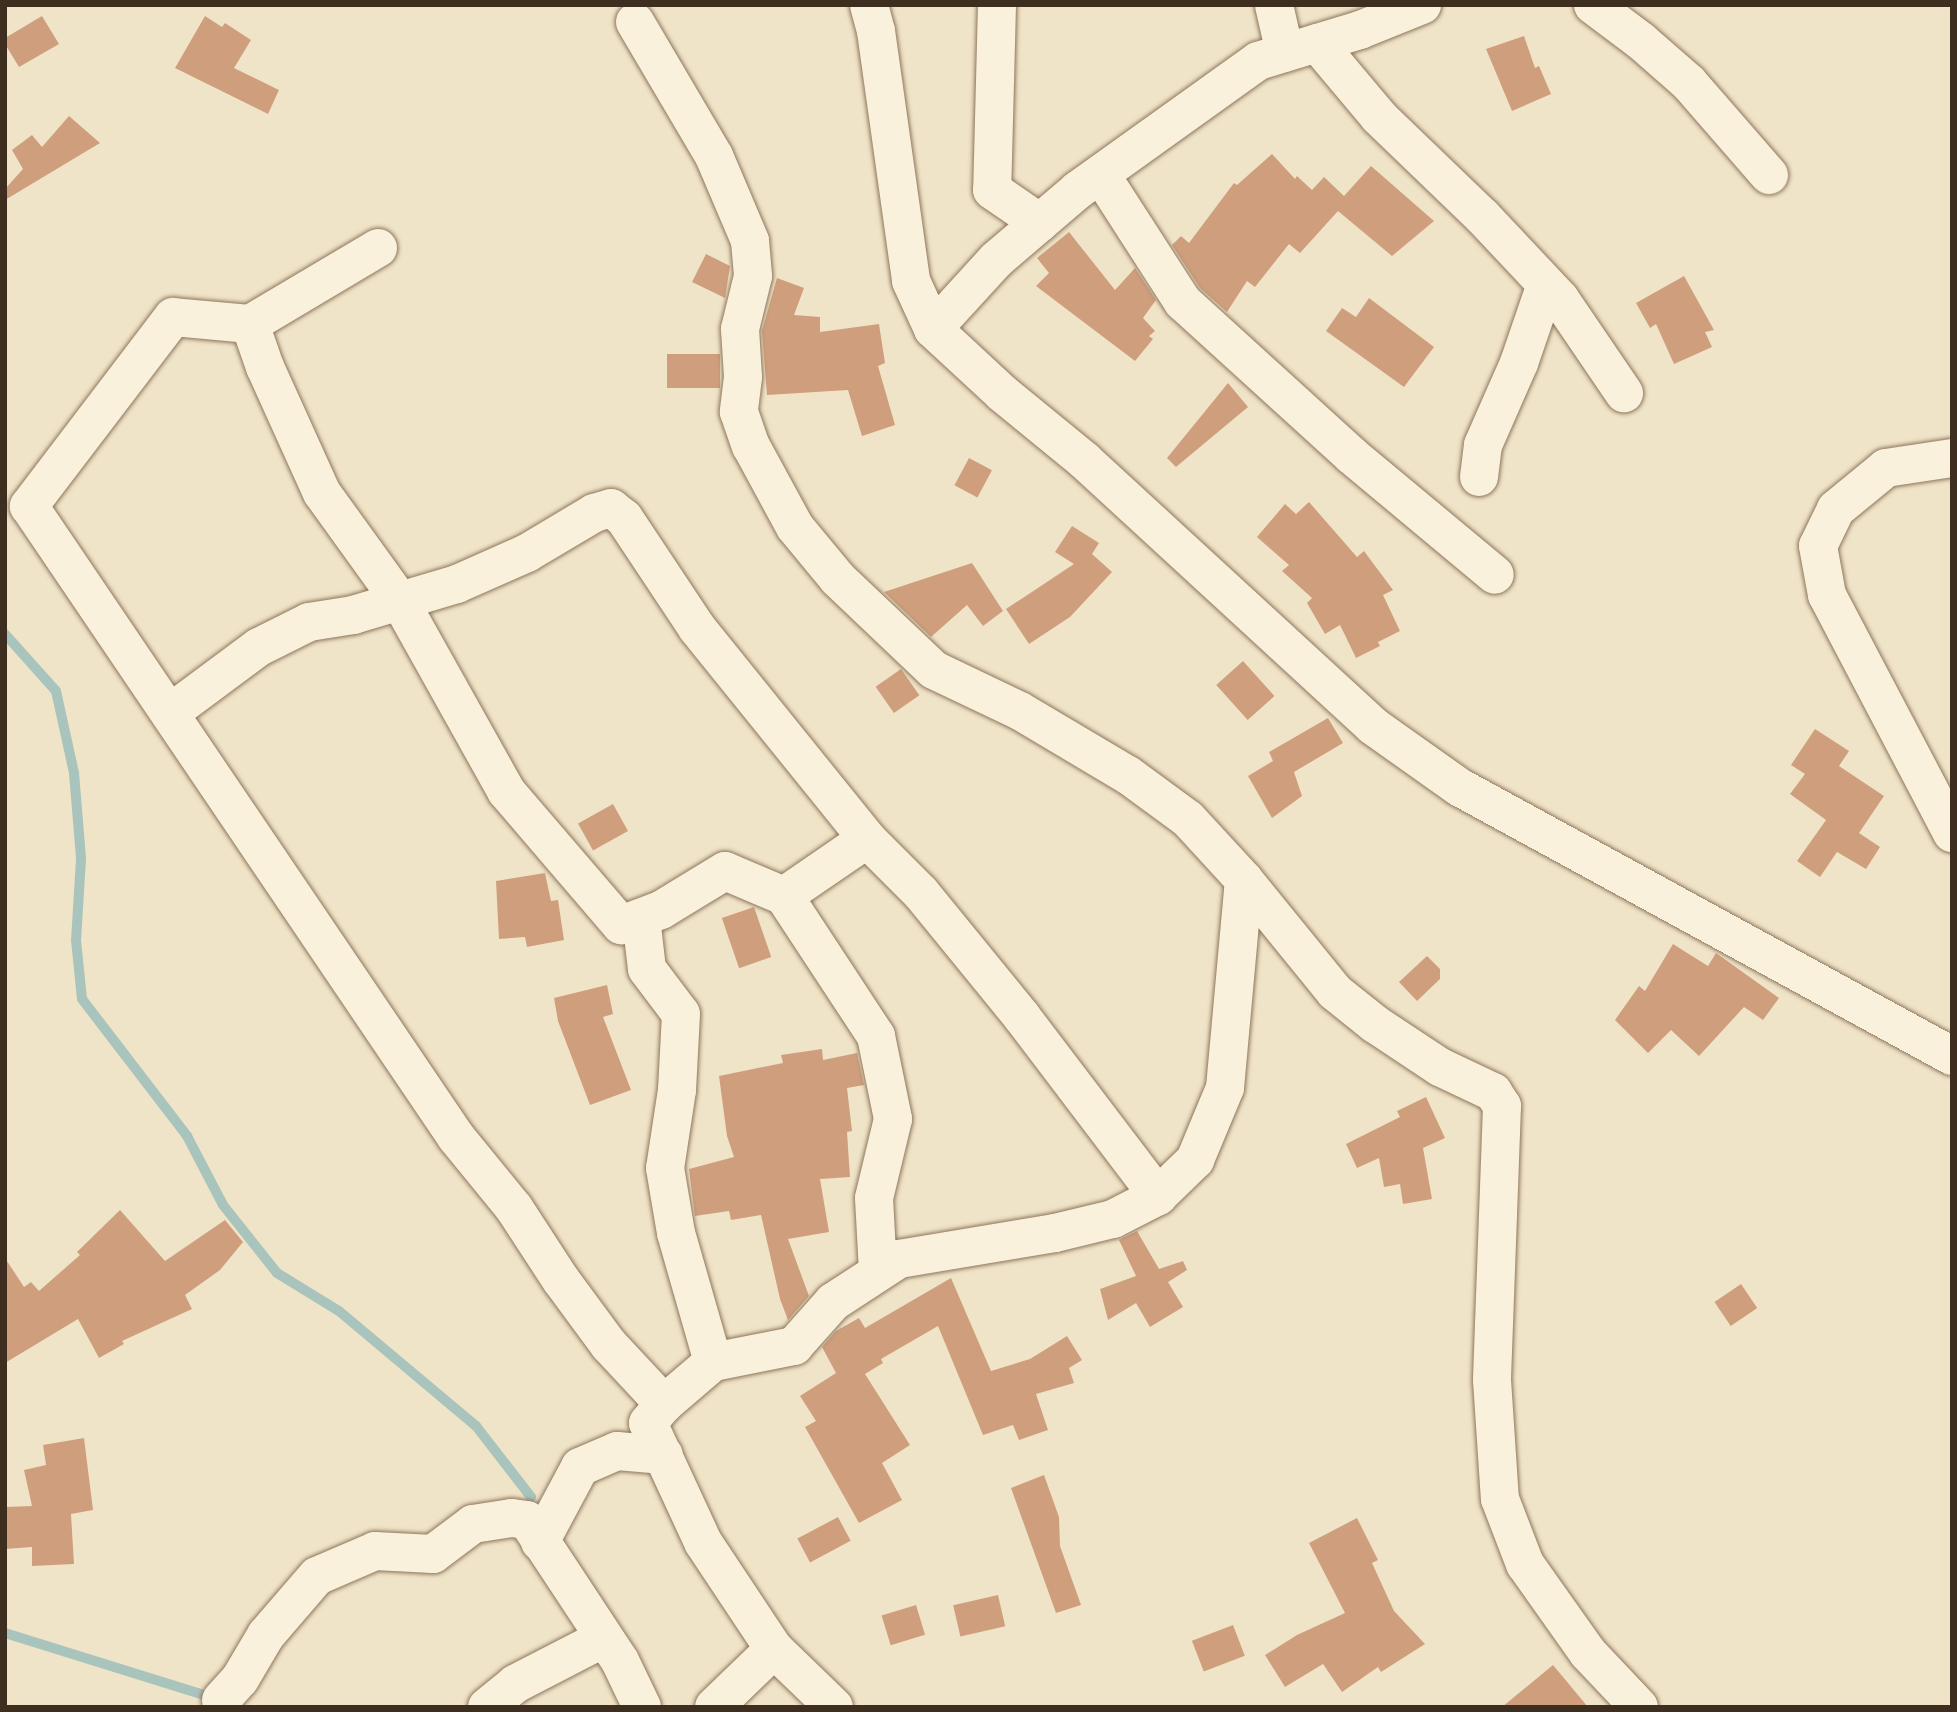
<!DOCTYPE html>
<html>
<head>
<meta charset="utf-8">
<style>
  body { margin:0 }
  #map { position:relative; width:1957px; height:1712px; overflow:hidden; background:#f0e4c8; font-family:Bitter,serif }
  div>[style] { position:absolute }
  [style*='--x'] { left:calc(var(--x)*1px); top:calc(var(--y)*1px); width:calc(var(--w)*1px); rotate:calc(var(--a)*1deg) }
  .stream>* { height:10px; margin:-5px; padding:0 5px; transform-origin:5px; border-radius:5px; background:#a9c4bc }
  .building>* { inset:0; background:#cf9f7d; transform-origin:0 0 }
  .roads { filter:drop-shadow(0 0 2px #8d765c) drop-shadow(0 0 2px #8d765c) }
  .street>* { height:38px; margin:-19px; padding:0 19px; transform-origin:19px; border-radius:19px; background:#faf1dc }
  span { translate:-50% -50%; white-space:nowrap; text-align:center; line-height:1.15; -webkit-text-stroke:5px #f7eed8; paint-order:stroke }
  .frame { position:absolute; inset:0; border:7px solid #3d2e20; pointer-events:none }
</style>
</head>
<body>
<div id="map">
  <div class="stream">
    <i style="--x:5;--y:634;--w:76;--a:48.2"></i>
    <i style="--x:56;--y:691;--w:84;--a:77.6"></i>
    <i style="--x:74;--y:773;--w:86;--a:85.3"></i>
    <i style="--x:81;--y:859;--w:81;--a:93.5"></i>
    <i style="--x:76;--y:940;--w:59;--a:84.2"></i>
    <i style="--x:82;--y:999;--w:173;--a:52.5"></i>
    <i style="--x:187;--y:1136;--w:78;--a:62.4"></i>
    <i style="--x:223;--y:1205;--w:87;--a:51.5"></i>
    <i style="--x:277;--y:1273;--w:73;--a:31.5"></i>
    <i style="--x:339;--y:1311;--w:179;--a:40"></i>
    <i style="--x:476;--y:1426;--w:90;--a:52.2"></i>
    <i style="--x:5;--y:1633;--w:222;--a:17.3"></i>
  </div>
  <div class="building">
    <i style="clip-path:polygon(42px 16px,59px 44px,19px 67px,5px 44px,5px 38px)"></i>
    <i style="clip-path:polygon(205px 16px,222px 27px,225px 23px,251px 40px,234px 68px,279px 90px,268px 114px,175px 68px)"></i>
    <i style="clip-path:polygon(1524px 36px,1535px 68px,1539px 66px,1551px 94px,1512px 111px,1486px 49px)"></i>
    <i style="clip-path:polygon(69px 116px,100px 143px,5px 200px,5px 189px,23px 169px,12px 150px,32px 135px,42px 147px)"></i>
    <i style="clip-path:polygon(1272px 154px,1295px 179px,1297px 176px,1312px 190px,1324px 177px,1344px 196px,1371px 166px,1434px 221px,1392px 256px,1338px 211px,1300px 253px,1289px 244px,1255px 287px,1247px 281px,1227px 312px,1200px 288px,1172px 245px,1181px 236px,1189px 243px,1234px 183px,1237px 185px)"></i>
    <i style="clip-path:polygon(1069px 232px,1115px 290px,1135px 268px,1156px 300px,1143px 318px,1155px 331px,1149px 336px,1153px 339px,1135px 361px,1036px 286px,1049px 273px,1037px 258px)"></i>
    <i style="clip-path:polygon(706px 254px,730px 266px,725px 298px,692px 282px)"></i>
    <i style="clip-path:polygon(1684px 276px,1714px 330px,1705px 332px,1712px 347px,1674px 364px,1656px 324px,1650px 328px,1636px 303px)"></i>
    <i style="clip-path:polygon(777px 278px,804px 288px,794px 315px,820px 317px,820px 332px,879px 324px,885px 363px,878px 366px,895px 425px,862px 436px,848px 390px,767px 395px,762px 331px)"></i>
    <i style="clip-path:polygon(1369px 298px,1434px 347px,1404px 387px,1326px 331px,1342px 308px,1356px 317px)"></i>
    <i style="left:720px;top:354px;width:34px;height:53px;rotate:90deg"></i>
    <i style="clip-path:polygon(1228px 383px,1248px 407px,1176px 467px,1167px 458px)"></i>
    <i style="left:969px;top:458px;width:26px;height:31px;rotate:28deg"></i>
    <i style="clip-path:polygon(1309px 502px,1357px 557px,1364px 551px,1393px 590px,1383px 595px,1400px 631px,1378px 642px,1380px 646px,1356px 658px,1340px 625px,1325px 634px,1307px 603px,1312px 598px,1282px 571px,1289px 565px,1257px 537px,1285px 504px,1296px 514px)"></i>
    <i style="clip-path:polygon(1072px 526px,1099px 543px,1092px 554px,1112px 572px,1070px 617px,1029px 644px,1006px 609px,1074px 564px,1055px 552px)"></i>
    <i style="clip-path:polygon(972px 563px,1003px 611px,983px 626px,967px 605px,931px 637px,884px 592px)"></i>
    <i style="left:1243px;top:661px;width:47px;height:36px;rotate:48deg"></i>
    <i style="left:901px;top:669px;width:32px;height:31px;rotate:55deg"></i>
    <i style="clip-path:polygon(1328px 718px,1343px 743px,1294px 772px,1302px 796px,1272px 818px,1248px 776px,1273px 761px,1269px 752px)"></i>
    <i style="clip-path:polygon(1815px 729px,1849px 751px,1839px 766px,1884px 796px,1859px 833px,1880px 847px,1866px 869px,1837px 852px,1820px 877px,1797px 861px,1826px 820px,1790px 794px,1805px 774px,1791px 765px)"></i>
    <i style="left:613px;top:804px;width:31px;height:40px;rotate:61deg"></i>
    <i style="clip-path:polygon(545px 873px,551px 901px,558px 900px,564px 940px,527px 947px,525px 937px,499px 939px,496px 881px)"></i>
    <i style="left:754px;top:907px;width:53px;height:34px;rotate:71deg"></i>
    <i style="clip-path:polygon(1673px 944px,1708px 966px,1716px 953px,1779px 998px,1763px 1020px,1744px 1007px,1699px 1056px,1671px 1030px,1648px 1053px,1615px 1020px,1639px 986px,1645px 991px)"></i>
    <i style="clip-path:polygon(1427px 956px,1440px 969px,1440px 979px,1417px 1001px,1399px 982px)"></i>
    <i style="clip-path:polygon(607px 985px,613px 1014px,603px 1017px,631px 1090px,590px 1105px,558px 1021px,554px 998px)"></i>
    <i style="clip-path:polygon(822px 1049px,823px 1060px,857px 1053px,864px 1085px,847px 1088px,852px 1131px,847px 1132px,850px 1177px,820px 1179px,829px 1232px,788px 1239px,809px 1296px,788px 1320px,780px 1299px,761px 1215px,731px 1220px,729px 1211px,695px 1216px,689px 1169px,734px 1157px,727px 1136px,719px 1076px,783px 1063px,781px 1055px)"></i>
    <i style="clip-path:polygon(1426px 1097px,1445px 1138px,1423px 1148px,1432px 1199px,1403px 1204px,1400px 1184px,1384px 1187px,1379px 1158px,1357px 1168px,1346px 1144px,1400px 1117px,1397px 1111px)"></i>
    <i style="clip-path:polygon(120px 1210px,165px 1261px,225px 1220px,243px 1242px,220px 1270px,185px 1295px,192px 1309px,122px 1341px,124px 1344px,99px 1358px,78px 1319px,5px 1363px,5px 1258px,24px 1287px,31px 1282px,39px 1291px,80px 1255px,77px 1252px)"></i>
    <i style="clip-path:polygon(1137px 1231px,1159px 1269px,1183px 1261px,1187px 1270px,1168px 1282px,1183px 1307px,1150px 1327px,1136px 1303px,1108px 1320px,1100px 1289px,1136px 1276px,1119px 1240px)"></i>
    <i style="clip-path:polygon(951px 1278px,991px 1371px,1030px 1359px,1067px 1336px,1082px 1360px,1069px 1368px,1074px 1383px,1036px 1394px,1048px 1430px,1019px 1440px,1013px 1425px,983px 1435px,938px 1326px,881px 1359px,883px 1363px,865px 1374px,910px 1445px,882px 1463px,902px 1500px,859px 1523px,805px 1427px,816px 1421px,800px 1396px,836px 1373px,822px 1347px,836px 1331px,859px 1318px,865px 1328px)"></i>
    <i style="left:1741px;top:1284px;width:29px;height:32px;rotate:56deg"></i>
    <i style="clip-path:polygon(84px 1438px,93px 1510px,71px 1514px,74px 1564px,32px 1566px,32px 1547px,5px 1549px,5px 1507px,32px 1506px,24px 1470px,46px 1465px,43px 1445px)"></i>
    <i style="clip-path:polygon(1044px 1475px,1059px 1517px,1060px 1546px,1081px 1605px,1056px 1613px,1011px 1488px)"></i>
    <i style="left:838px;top:1517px;width:27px;height:46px;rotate:62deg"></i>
    <i style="clip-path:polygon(1357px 1518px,1378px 1560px,1372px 1563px,1394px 1611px,1425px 1644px,1381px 1672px,1378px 1667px,1342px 1692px,1323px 1664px,1285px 1687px,1265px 1655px,1297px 1635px,1345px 1613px,1309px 1543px)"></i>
    <i style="left:998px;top:1595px;width:32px;height:46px;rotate:77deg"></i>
    <i style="left:916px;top:1605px;width:31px;height:36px;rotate:73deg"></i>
    <i style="left:1233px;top:1625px;width:33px;height:44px;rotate:69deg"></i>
    <i style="clip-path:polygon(1553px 1665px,1588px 1707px,1502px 1707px)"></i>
  </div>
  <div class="roads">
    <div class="street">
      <i style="--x:869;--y:5;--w:27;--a:75"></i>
      <i style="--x:876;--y:31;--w:252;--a:82"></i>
      <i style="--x:911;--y:281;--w:53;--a:65.4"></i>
      <i style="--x:933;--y:329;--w:94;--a:42.8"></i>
      <i style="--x:1002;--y:393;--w:107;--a:39.3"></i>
      <i style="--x:1085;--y:461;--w:391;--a:42.6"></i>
      <i style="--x:1373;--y:726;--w:105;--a:35.3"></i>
      <i style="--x:1459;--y:787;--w:562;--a:28.62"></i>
      <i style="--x:997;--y:5;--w:185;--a:91.5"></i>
      <i style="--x:992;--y:190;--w:58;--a:34.5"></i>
      <i style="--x:1274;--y:5;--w:49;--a:77.1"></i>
      <i style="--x:1593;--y:5;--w:60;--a:36.9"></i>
      <i style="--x:1641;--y:41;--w:64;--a:41.2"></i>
      <i style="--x:1689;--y:83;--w:122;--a:49"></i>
      <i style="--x:635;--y:22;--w:156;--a:59.5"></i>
      <i style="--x:714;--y:156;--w:92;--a:67"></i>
      <i style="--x:750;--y:241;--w:35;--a:85"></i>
      <i style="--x:753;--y:276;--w:55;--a:103.8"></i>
      <i style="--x:740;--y:329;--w:48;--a:86.4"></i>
      <i style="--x:743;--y:377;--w:35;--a:97"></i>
      <i style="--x:739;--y:412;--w:36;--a:71"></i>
      <i style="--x:751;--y:446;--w:92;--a:61.5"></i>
      <i style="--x:795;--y:527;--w:67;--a:50.4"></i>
      <i style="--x:838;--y:579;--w:132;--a:43.5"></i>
      <i style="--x:934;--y:670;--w:95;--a:25.5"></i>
      <i style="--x:1020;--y:711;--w:126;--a:30.7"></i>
      <i style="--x:1128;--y:775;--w:74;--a:36.3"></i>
      <i style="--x:1188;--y:819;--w:83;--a:47.4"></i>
      <i style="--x:1244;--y:880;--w:144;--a:50.9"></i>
      <i style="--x:1335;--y:992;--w:51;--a:38.7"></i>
      <i style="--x:1375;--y:1024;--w:78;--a:33.5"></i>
      <i style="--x:1440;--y:1067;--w:59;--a:25.3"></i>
      <i style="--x:1493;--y:1092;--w:17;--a:57"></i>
      <i style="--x:1502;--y:1106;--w:274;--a:92.1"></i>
      <i style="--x:1492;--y:1380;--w:119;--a:86.2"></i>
      <i style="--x:1500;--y:1499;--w:70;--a:69"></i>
      <i style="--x:1525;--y:1564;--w:109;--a:54.7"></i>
      <i style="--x:1588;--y:1653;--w:74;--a:46.6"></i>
      <i style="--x:1317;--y:43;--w:97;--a:50"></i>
      <i style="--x:1379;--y:117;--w:143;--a:43.9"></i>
      <i style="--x:1482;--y:216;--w:114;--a:46.8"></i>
      <i style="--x:1560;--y:299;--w:114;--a:55.8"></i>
      <i style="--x:1101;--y:175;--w:151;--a:57.2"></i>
      <i style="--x:1183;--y:302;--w:227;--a:42.3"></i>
      <i style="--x:1351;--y:455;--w:187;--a:39.8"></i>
      <i style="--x:378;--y:248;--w:149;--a:149.3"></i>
      <i style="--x:250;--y:324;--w:46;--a:70.8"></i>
      <i style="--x:265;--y:367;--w:138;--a:65.7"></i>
      <i style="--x:322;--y:493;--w:133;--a:54.2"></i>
      <i style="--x:400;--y:601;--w:218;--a:60.8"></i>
      <i style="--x:506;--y:791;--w:177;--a:49.4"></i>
      <i style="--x:621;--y:925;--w:43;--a:-20.6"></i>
      <i style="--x:661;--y:910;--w:75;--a:-31.4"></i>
      <i style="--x:725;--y:871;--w:64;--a:23"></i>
      <i style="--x:250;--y:324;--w:77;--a:-174.8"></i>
      <i style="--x:173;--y:317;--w:238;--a:127.3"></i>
      <i style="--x:29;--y:506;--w:762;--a:55.91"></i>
      <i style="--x:456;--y:1137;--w:92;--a:50.8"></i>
      <i style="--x:514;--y:1208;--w:86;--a:56.9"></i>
      <i style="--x:561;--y:1280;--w:81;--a:53.6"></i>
      <i style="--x:609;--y:1345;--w:81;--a:47"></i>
      <i style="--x:933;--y:329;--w:93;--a:-47.6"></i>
      <i style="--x:996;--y:260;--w:108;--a:-40.5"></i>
      <i style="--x:1078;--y:190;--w:221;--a:-35.6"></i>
      <i style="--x:1258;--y:61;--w:107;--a:-16.9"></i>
      <i style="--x:1360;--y:30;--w:67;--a:-22"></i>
      <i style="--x:1952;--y:458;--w:67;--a:171.4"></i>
      <i style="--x:1886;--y:468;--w:65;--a:140.6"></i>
      <i style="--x:1836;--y:509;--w:41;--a:115.9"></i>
      <i style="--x:1818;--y:546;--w:50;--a:79.6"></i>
      <i style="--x:1827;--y:595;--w:269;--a:62.3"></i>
      <i style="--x:1479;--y:477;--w:32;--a:-83"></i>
      <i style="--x:1483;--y:445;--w:90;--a:-66.3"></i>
      <i style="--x:1519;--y:363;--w:83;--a:-71.1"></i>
      <i style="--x:170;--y:713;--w:111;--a:-36.6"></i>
      <i style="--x:259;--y:647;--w:56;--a:-26.6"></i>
      <i style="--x:309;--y:622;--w:45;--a:-9"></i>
      <i style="--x:353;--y:615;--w:109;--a:-16.6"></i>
      <i style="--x:457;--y:584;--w:77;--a:-23.9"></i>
      <i style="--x:527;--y:553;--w:78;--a:-30.8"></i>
      <i style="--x:594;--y:513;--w:18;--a:-16"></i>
      <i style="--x:611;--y:508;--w:16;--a:38"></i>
      <i style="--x:624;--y:518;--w:132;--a:56.4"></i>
      <i style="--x:697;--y:628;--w:271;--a:51.1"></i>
      <i style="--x:867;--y:839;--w:76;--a:45"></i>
      <i style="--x:921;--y:893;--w:160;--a:50.8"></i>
      <i style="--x:1022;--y:1017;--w:225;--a:52.8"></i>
      <i style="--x:867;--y:839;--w:101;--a:145.5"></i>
      <i style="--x:784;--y:896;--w:168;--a:56.7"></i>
      <i style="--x:876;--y:1036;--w:85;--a:78.4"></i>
      <i style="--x:893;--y:1119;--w:81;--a:103.5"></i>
      <i style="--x:874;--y:1198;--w:74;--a:86.9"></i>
      <i style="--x:641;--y:918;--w:51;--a:83.3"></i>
      <i style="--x:647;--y:969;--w:56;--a:52.9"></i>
      <i style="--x:681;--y:1014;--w:76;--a:93"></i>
      <i style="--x:677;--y:1090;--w:79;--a:98.7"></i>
      <i style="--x:665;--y:1168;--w:66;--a:80.4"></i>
      <i style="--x:676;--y:1233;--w:134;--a:74"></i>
      <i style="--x:540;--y:1542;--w:85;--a:-61.9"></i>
      <i style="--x:580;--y:1467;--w:40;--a:-23.4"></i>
      <i style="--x:617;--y:1451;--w:47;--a:4.9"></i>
      <i style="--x:774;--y:1649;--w:83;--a:44"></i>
      <i style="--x:221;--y:1700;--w:28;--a:-48"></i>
      <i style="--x:240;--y:1679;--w:51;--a:-59.4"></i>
      <i style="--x:266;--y:1635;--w:78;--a:-49.2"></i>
      <i style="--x:317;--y:1576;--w:63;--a:-23.3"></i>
      <i style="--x:375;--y:1551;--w:58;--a:3"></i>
      <i style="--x:433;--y:1554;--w:50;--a:-36.9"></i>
      <i style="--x:473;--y:1524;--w:39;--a:-9"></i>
      <i style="--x:512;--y:1518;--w:15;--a:8"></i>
      <i style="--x:527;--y:1520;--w:169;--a:56.6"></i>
      <i style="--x:620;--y:1661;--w:51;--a:64.4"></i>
      <i style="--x:487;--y:1707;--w:36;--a:-39"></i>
      <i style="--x:515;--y:1684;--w:100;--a:-27.3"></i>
      <i style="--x:714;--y:1707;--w:83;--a:-44"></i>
      <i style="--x:774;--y:1649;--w:128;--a:-123.6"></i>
      <i style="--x:703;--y:1542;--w:131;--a:-114.8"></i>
      <i style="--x:648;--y:1423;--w:25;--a:-50"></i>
      <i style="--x:664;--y:1404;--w:65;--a:-40.6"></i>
      <i style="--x:713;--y:1362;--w:83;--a:-11.2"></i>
      <i style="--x:794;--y:1346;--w:59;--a:-48.4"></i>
      <i style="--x:833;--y:1302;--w:79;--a:-33.1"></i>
      <i style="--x:899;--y:1259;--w:158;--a:-9.5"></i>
      <i style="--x:1055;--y:1233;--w:60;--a:-13.6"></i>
      <i style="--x:1113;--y:1219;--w:51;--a:-27.1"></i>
      <i style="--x:1158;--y:1196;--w:52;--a:-44.2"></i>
      <i style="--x:1195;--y:1160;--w:78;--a:-67.4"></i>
      <i style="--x:1225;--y:1088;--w:209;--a:-84.8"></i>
    </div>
  </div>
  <div class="frame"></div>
</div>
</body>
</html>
